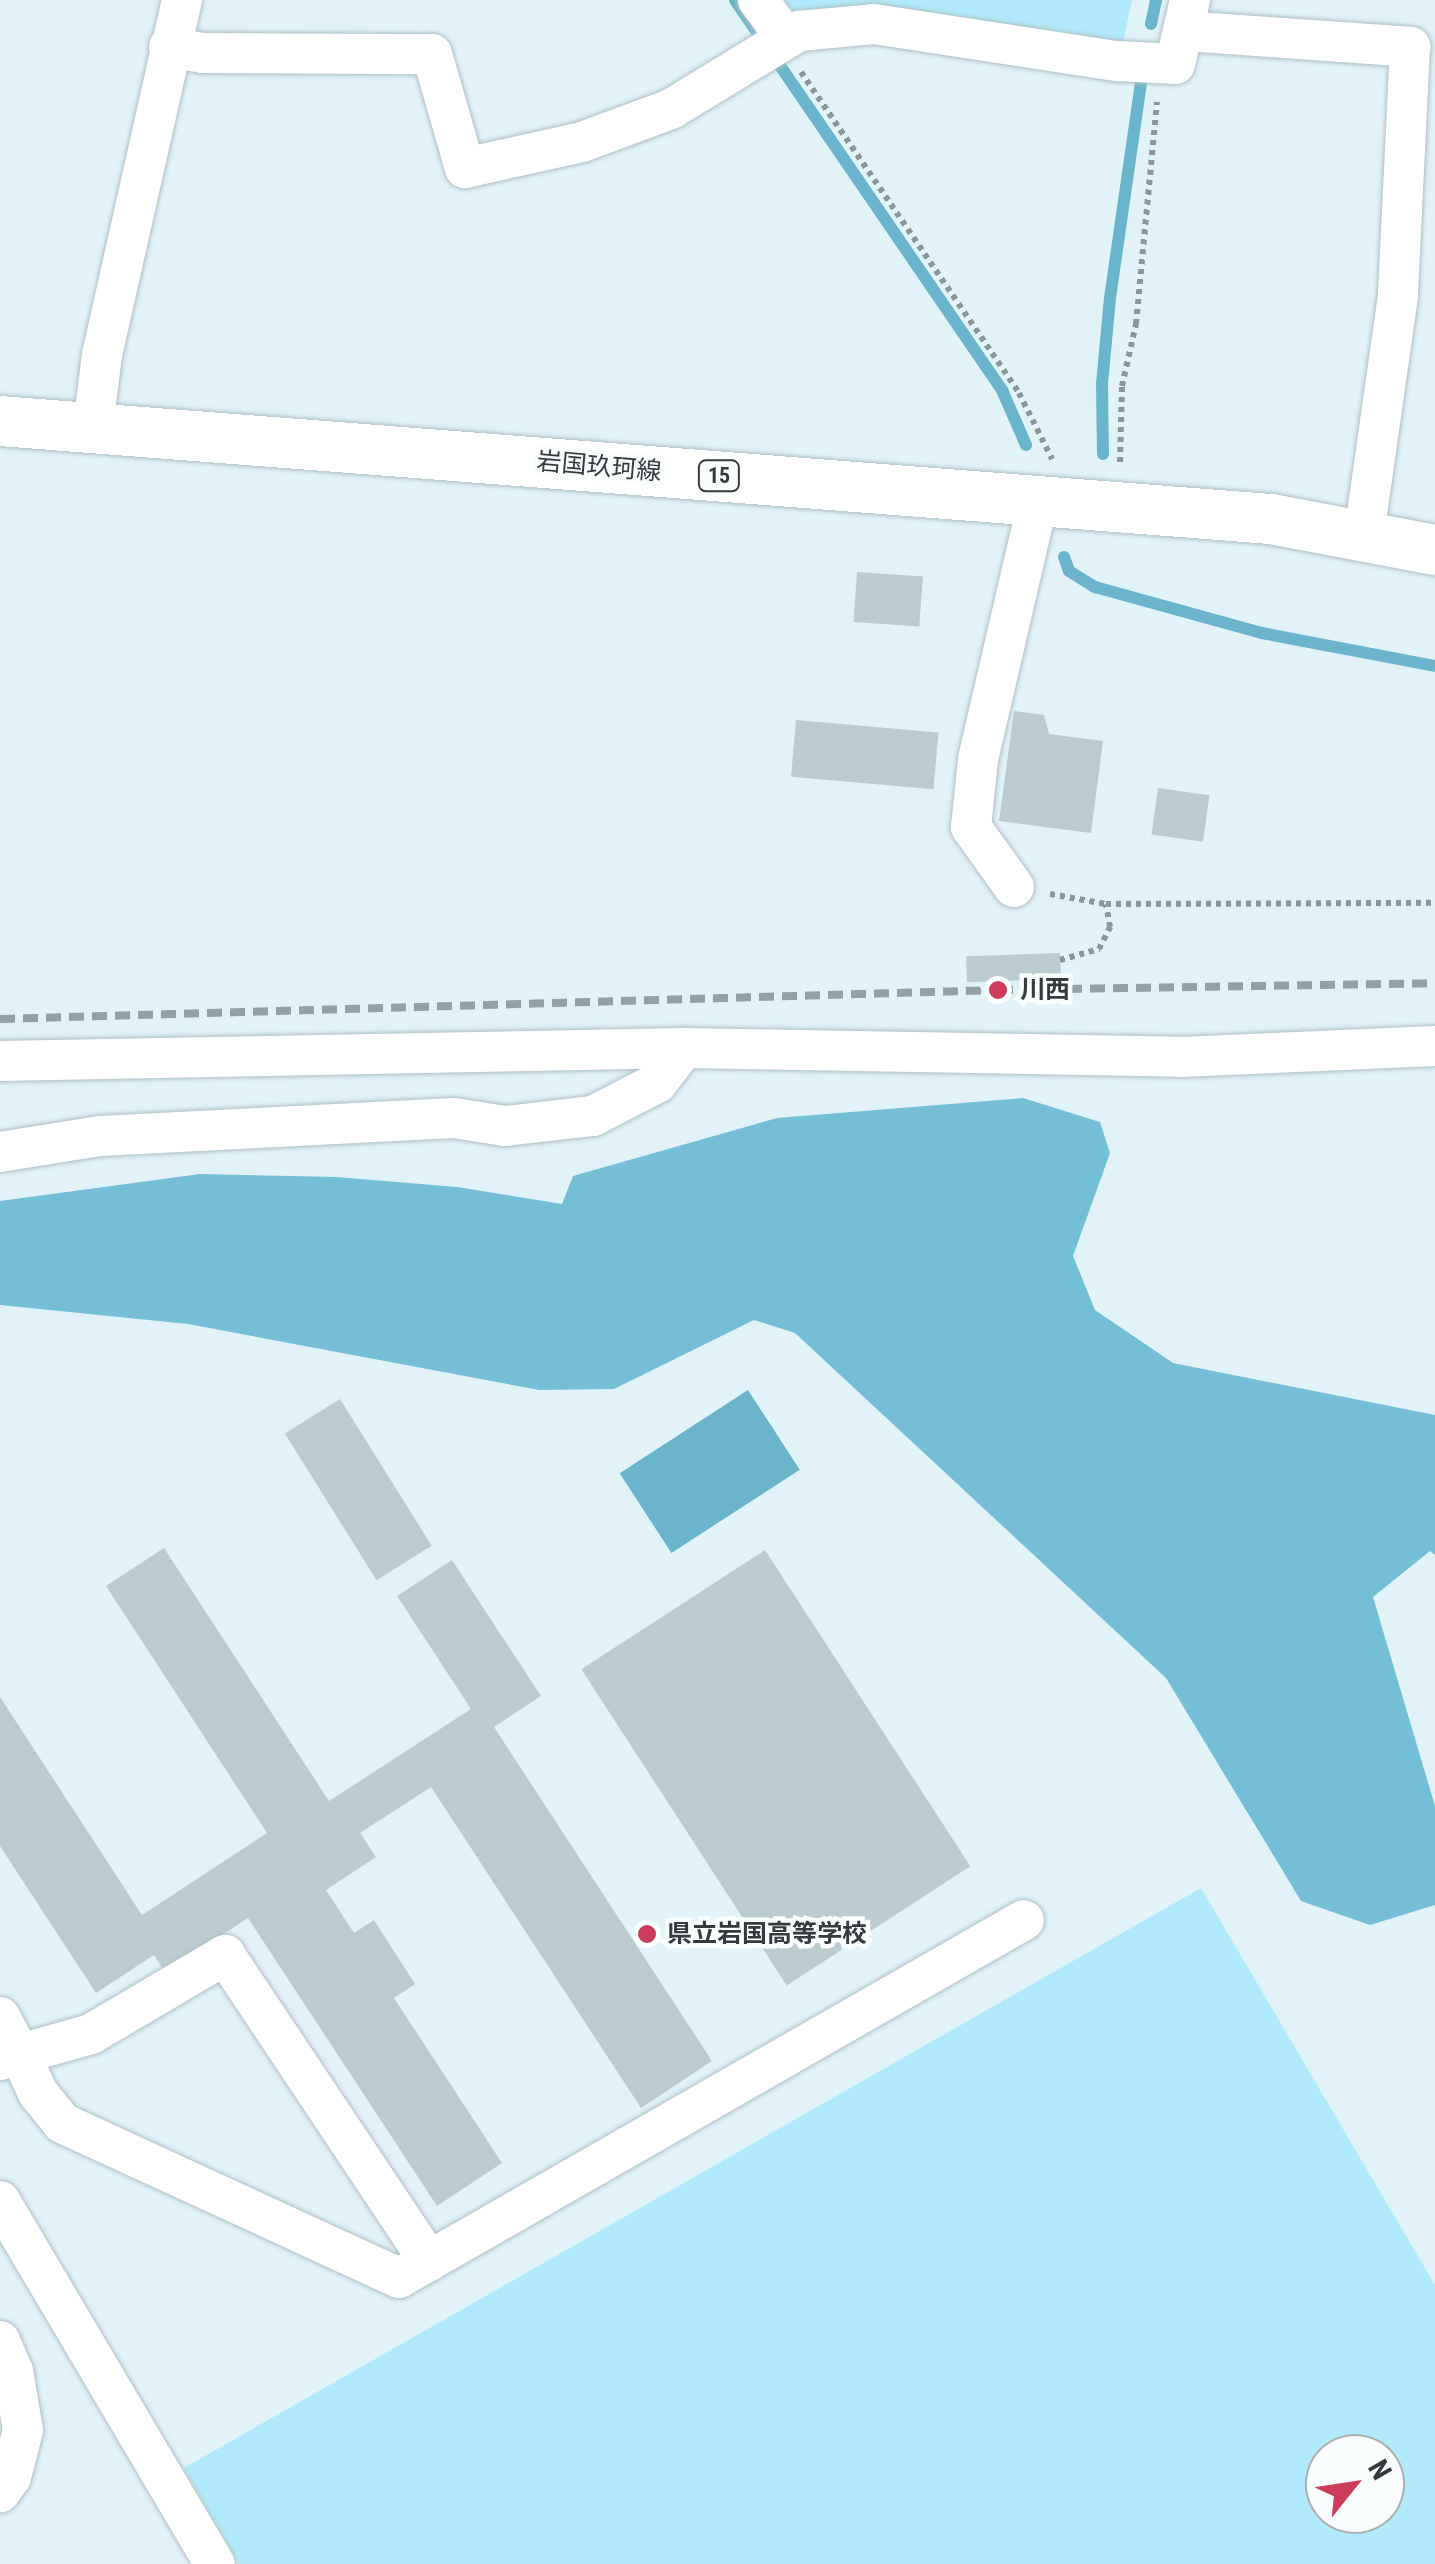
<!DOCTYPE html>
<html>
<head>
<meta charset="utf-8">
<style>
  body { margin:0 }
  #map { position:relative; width:1435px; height:2564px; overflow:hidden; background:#e1f3f9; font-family:"Roboto Condensed","Noto Sans JP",sans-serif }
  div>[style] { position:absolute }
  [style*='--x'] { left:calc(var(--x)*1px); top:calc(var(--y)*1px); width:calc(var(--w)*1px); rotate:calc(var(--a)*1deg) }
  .green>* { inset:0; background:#b1eafc }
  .forest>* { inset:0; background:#75bfd6 }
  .water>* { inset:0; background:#6ab5cb; transform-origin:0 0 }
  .stream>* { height:12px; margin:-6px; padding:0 6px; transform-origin:6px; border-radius:6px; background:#6ab5cb }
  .building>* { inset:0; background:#bbccd1; transform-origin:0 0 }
  .path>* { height:6px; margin-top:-3px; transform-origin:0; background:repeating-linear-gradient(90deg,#8a969a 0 5px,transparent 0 10px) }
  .roads { filter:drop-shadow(0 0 2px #afc0c5) drop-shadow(0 0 2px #afc0c5) }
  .minor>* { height:40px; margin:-20px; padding:0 20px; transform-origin:20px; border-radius:20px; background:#fff }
  .major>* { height:50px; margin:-25px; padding:0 25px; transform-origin:25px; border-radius:25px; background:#fff }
  .rail>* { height:8px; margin-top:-4px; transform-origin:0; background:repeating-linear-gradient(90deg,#93a0a4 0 15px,transparent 0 23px) }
  .dots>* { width:28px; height:28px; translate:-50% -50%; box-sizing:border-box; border:5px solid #fafdfe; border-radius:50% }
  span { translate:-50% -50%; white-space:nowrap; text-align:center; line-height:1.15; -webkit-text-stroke:9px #fafdfe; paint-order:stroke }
  .shield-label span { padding:2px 8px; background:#fafdfe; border:2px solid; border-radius:8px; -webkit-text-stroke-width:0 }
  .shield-label { font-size:22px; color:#343b3d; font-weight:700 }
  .street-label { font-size:25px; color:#343b3d }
  .poi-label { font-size:25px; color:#343b3d; font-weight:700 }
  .left { translate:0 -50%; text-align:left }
  .north { position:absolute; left:1305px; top:2434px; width:100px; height:100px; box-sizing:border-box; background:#fafdfe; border:2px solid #abafb1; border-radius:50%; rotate:60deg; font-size:28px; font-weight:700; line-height:40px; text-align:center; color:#343b3d }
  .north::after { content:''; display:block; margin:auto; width:35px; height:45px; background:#cb3b5a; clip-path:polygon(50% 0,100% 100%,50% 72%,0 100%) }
</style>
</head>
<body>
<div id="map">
  <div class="green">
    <i style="clip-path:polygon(772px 0,1132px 0,1121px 51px,801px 15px,777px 9px)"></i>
    <i style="clip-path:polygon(evenodd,1201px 1888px,1435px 2285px,1435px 2564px,239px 2564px,184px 2468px,1201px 1888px,1325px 2454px,1385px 2454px,1385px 2514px,1325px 2514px,1325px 2454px)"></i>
  </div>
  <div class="forest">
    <i style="clip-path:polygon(1023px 1098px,1100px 1122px,1110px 1153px,1073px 1256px,1095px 1310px,1173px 1363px,1435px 1415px,1435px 1555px,1430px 1551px,1373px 1597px,1435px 1806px,1435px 1905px,1370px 1925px,1301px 1901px,1166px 1678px,795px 1333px,754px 1320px,614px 1389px,539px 1390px,188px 1324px,0 1305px,0 1201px,200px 1174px,337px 1177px,457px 1187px,562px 1204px,573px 1176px,777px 1118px)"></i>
  </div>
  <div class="water">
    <i style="left:748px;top:1390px;width:95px;height:153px;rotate:57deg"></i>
  </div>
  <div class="stream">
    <i style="--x:735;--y:0;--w:473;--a:55.6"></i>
    <i style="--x:1002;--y:390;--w:60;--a:66.4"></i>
    <i style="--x:1151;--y:24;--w:25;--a:-78"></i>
    <i style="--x:1103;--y:454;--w:70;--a:-90.8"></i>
    <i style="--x:1102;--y:384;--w:86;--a:-84.7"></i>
    <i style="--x:1110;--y:298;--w:218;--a:-81.8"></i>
    <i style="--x:1064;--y:557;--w:15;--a:70"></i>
    <i style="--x:1069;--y:571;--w:31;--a:32"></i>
    <i style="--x:1095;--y:587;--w:173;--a:15.4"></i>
    <i style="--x:1262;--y:633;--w:176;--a:10.8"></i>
  </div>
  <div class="building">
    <i style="left:857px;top:572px;width:66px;height:50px;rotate:4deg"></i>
    <i style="clip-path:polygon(1014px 711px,1044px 715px,1049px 734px,1103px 741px,1091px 833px,999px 821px)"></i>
    <i style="left:796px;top:720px;width:143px;height:57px;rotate:5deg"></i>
    <i style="left:1158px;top:788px;width:52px;height:47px;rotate:8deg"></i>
    <i style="left:1060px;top:953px;width:26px;height:94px;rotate:88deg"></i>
    <i style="left:340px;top:1399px;width:173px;height:65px;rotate:58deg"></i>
    <i style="clip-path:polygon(164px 1548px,329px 1801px,471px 1709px,397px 1596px,452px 1560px,541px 1696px,494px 1727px,712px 2061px,641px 2108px,431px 1787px,360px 1833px,376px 1857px,326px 1890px,354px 1933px,374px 1920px,415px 1984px,394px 1998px,502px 2163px,437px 2206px,248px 1918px,165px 1972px,154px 1955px,96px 1993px,0 1846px,0 1697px,142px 1915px,267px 1833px,106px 1586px)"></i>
    <i style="left:765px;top:1550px;width:377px;height:219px;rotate:57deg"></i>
  </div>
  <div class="path">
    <i style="--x:801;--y:72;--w:388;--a:55.8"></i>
    <i style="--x:1019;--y:393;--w:74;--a:63.4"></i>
    <i style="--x:1120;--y:462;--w:76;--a:-88.5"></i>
    <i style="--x:1122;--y:386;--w:64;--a:-77.3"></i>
    <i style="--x:1136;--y:324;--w:223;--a:-84.6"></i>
    <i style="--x:1050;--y:894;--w:57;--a:10.1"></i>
    <i style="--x:1106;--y:904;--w:329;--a:-0.2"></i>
    <i style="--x:1060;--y:960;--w:41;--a:-15.8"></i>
    <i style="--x:1099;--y:949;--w:25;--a:-63"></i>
    <i style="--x:1110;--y:927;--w:23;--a:-100"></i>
  </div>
  <div class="roads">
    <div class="minor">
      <i style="--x:758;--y:0;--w:47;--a:53.6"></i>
      <i style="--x:1184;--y:31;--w:227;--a:4"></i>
      <i style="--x:1410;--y:47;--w:249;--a:92.8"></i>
      <i style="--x:1398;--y:296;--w:240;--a:98.1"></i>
      <i style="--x:169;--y:47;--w:35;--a:10"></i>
      <i style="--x:203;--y:53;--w:229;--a:0.3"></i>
      <i style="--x:432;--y:54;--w:119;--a:73.9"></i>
      <i style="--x:465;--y:168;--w:120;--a:-12.5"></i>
      <i style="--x:582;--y:142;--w:95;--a:-20.3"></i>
      <i style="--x:671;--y:109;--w:150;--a:-31.4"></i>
      <i style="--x:799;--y:31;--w:75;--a:-5.3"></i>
      <i style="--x:874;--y:24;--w:246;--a:8.7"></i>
      <i style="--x:1117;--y:61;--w:58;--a:3"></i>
      <i style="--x:1175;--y:64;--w:66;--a:-76.8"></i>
      <i style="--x:93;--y:427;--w:73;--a:-82.9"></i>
      <i style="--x:102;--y:355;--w:364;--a:-77.3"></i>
      <i style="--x:1014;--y:887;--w:74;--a:-125.6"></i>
      <i style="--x:971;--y:827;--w:68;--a:-84.1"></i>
      <i style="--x:978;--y:759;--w:264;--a:-76.9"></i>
      <i style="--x:0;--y:1061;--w:684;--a:-1.09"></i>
      <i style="--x:684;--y:1048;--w:497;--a:1"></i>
      <i style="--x:1181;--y:1057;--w:254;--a:-2.5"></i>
      <i style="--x:0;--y:1152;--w:101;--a:-9.1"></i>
      <i style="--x:100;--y:1136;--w:354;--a:-2.9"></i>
      <i style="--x:454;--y:1118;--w:52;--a:8.9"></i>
      <i style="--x:505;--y:1126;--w:89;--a:-6.5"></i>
      <i style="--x:593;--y:1116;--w:72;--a:-27.3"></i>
      <i style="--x:657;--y:1083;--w:44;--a:-52.4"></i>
      <i style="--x:0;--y:2017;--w:42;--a:61.6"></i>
      <i style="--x:20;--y:2054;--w:74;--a:-15.7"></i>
      <i style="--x:91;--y:2034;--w:156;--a:-30.5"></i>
      <i style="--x:225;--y:1955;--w:368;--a:56.3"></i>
      <i style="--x:0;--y:2060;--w:21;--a:-17"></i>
      <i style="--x:20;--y:2054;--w:43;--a:65.2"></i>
      <i style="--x:38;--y:2093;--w:38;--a:51"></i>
      <i style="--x:62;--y:2123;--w:371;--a:24.7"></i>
      <i style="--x:399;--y:2278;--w:720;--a:-29.8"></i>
      <i style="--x:0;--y:2201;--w:422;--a:59.4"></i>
      <i style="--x:0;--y:2341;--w:33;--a:67"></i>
      <i style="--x:13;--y:2371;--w:60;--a:80.4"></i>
      <i style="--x:23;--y:2430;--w:49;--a:104.3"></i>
      <i style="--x:11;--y:2477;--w:19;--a:126"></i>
    </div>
    <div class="major">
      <i style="--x:0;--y:421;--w:1275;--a:4.41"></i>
      <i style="--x:1271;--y:519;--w:167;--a:10.7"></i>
    </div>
  </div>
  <div class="rail">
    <i style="--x:0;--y:1019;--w:998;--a:-1.66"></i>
    <i style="--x:998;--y:990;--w:437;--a:-0.9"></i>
  </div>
  <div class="dots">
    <i style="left:998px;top:990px;background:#cb3b5a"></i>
    <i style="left:647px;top:1934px;background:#cb3b5a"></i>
  </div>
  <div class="shield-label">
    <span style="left:719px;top:476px">15</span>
  </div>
  <div class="street-label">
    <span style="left:599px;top:467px;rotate:5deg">岩国玖珂線</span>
  </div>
  <div class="poi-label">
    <span class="left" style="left:1020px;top:990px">川西</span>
    <span class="left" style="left:667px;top:1934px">県立岩国高等学校</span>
  </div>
  <div class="north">N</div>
</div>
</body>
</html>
